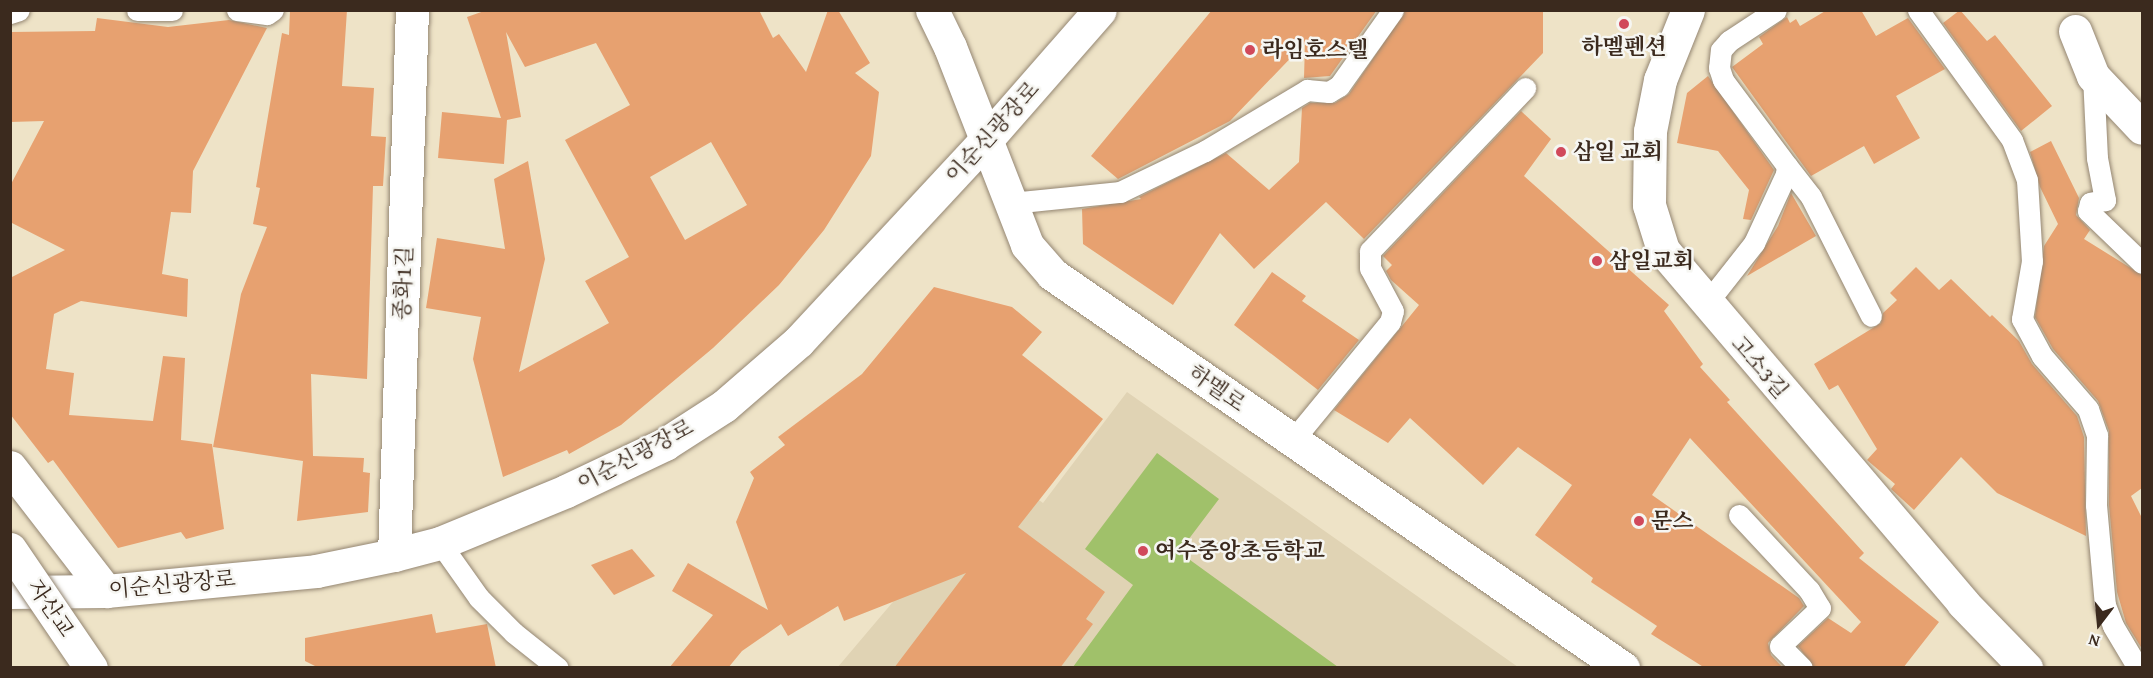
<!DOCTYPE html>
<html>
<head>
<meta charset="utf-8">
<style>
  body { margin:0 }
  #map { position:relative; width:2153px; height:678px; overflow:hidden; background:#eee3c7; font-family:"Gentium Book Plus","Noto Serif KR",serif }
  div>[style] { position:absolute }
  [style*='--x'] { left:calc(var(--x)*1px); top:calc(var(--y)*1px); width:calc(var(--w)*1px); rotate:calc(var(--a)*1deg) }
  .built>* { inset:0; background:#e0d3b4 }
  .green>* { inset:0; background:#a0c16a }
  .building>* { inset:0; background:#e7a170 }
  .roads { filter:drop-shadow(0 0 2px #948672) drop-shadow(0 0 2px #948672) }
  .service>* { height:21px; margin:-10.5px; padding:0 10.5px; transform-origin:10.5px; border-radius:10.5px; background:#fff }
  .minor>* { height:33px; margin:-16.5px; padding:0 16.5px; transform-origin:16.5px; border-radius:16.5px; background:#fff }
  .tertiary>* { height:33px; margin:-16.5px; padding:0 16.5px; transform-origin:16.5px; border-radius:16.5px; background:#fff }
  .bridges { filter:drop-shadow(0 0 2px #948672) drop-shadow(0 0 2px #948672) }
  .minor-bridge>* { height:33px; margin:-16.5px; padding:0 16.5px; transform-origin:16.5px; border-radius:16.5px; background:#fff }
  .dots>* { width:16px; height:16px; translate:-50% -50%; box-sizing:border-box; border:3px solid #f6f6f2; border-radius:50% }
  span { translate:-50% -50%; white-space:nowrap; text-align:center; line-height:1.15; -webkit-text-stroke:5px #f6f6f2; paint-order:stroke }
  .poi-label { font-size:22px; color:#3b2a1e; font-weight:700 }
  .left { translate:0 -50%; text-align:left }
  .street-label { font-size:22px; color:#3b2a1e }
  .frame { position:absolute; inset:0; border:12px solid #3b2a1e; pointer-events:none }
  .north { position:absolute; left:2069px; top:594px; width:60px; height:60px; -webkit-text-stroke:4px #f6f6f2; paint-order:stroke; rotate:196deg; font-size:16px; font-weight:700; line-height:24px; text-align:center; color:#3b2a1e }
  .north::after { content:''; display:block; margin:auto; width:21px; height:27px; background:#3b2a1e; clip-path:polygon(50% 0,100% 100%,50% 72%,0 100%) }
</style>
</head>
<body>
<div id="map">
  <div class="built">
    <i style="clip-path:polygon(1127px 392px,1518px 667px,837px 668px,1002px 473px,1043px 503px)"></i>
  </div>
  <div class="green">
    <i style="clip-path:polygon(1157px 453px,1219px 499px,1179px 552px,1338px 667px,1073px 667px,1133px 585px,1085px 549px)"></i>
  </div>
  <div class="building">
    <i style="clip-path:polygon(290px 10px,347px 10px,342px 86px,374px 88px,371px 136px,386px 137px,383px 186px,373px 186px,367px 379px,311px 374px,313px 456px,364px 458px,363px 472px,370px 473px,368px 512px,297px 521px,303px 461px,213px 447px,241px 294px,267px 227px,253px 224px,260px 188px,256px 187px,282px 33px,289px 35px)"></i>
    <i style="clip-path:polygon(evenodd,487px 10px,759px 10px,773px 38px,779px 34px,806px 72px,828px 10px,838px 10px,870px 63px,855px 73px,879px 92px,871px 156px,824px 230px,779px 285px,713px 348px,621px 425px,569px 454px,567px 450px,503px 477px,473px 359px,481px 317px,426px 308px,437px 238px,505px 249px,494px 179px,528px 161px,545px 259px,519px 372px,609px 323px,585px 281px,629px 257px,565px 140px,630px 105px,596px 43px,525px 67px,506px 32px,521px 117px,507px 120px,504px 164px,438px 158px,442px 112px,501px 118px,467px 17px,487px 10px,711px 142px,747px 205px,685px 240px,650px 177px,711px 142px)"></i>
    <i style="clip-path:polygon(1212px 10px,1377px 10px,1330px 76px,1304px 78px,1305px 43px,1230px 121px,1118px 179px,1091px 156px)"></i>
    <i style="clip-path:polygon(1406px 10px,1543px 10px,1543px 53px,1364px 239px,1326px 202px,1254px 269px,1220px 233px,1173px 305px,1083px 244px,1082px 209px,1141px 199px,1139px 197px,1226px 153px,1269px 190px,1299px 162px,1302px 108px,1310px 103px,1335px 103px,1349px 94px)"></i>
    <i style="clip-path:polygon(1827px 10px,1861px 10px,1876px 36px,1908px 18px,1945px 69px,1896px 96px,1920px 138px,1874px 164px,1864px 146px,1811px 176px,1732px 67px,1763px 44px,1759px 37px,1787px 17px,1790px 23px,1796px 19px,1800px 26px)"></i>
    <i style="clip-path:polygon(1960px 10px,1987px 41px,1995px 35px,2052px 106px,2021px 131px,1943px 23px)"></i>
    <i style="clip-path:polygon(97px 18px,168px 27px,229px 20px,267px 28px,193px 171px,191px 213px,171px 212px,162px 274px,188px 279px,187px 317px,81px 301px,54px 314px,46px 369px,74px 373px,69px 415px,153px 421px,163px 356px,185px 358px,181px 440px,212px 444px,224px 529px,186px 539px,181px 532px,118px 548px,53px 460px,48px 463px,10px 414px,10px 278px,65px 250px,10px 222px,10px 186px,44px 121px,10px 122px,10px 32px,95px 31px)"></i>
    <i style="clip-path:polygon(1708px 76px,1774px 170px,1751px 220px,1743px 219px,1749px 190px,1718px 151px,1677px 143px,1687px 93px)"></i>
    <i style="clip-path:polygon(1521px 111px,1551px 139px,1524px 176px,1669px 305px,1664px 311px,1703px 364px,1700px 367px,1730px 400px,1727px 402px,1864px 553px,1859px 558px,1939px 622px,1903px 668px,1814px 668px,1798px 646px,1828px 618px,1851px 633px,1861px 622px,1690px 438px,1652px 495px,1799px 598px,1804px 606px,1768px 643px,1771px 655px,1783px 668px,1705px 668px,1651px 634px,1657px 626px,1591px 582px,1593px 578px,1535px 535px,1572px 485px,1518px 447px,1483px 485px,1410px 418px,1388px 443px,1334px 410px,1419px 305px,1391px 280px,1386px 271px,1392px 265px,1383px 256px)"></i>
    <i style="clip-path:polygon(2051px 141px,2079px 198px,2076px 215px,2090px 230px,2084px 239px,2142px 275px,2142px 488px,2131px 496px,2142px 518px,2142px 649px,2126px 623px,2117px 592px,2109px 505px,2109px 431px,2098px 401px,2053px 349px,2035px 317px,2044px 246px,2058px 224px,2040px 187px,2030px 152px)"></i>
    <i style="clip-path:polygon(1791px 193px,1816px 236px,1747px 276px,1778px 226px)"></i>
    <i style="clip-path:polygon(1916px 267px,1939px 290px,1951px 279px,1990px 317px,1992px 315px,2019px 341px,2032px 364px,2077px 416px,2084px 437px,2086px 536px,1997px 493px,1961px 457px,1914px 510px,1891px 489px,1895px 484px,1867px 460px,1877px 449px,1838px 385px,1829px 390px,1814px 364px,1881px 323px,1883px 313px,1897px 300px,1890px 293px)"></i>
    <i style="clip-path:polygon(1272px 272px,1306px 296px,1302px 301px,1359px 340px,1318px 390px,1234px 325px)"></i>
    <i style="clip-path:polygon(934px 287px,1012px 307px,1042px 332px,1022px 355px,1103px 419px,1018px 527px,1105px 592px,1086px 619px,1093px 624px,1060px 668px,894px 668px,966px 573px,844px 621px,838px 606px,788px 636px,781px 624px,742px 651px,728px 668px,669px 668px,713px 615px,672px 591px,688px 563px,768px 610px,736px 522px,754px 478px,750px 472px,785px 445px,778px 437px,862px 374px)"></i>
    <i style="clip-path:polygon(632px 549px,655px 576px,614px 595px,591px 565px)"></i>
    <i style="clip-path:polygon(432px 614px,436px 633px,487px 624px,496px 668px,319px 668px,305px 661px,305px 638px)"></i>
  </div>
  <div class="roads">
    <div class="service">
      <i style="--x:137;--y:10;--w:35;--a:0"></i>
      <i style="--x:237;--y:10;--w:30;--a:8"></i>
      <i style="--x:267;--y:14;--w:7;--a:-34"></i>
      <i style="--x:1918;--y:10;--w:160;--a:54.1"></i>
      <i style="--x:2012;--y:140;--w:43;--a:69.4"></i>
      <i style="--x:2027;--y:180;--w:81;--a:86.5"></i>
      <i style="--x:2032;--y:261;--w:59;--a:99.8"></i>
      <i style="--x:2022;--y:319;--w:42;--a:61.6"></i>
      <i style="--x:2042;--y:356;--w:70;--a:49"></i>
      <i style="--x:2088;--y:409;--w:28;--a:71"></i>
      <i style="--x:2097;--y:435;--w:70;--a:90.8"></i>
      <i style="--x:2096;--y:505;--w:100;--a:84.9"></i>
      <i style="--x:2105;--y:605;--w:22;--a:69"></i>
      <i style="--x:2113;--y:626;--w:49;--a:59.2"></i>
      <i style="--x:10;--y:13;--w:9;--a:-18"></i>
      <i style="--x:2093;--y:76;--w:82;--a:87.2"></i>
      <i style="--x:2097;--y:158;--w:43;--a:79.2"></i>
      <i style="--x:2105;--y:200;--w:15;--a:169"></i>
      <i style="--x:2090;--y:203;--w:8;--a:104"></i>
      <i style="--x:2088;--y:211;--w:75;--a:43.9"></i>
      <i style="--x:1787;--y:166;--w:39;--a:52"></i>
      <i style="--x:1811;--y:197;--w:133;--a:63.2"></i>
      <i style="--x:1011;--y:203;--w:110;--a:-5.8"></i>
      <i style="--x:1120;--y:192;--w:94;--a:-25.8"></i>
      <i style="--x:1205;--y:151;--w:119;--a:-30.9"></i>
      <i style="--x:1307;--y:90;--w:22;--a:5"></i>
      <i style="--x:1329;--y:92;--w:12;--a:-31"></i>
      <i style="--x:1339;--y:86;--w:93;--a:-54.6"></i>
      <i style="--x:1706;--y:304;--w:78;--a:-51.8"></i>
      <i style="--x:1754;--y:243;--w:76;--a:-65.1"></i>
      <i style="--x:1786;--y:174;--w:8;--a:-83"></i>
      <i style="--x:1787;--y:166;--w:107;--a:-126.7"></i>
      <i style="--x:1723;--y:80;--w:13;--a:-108"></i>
      <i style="--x:1719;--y:68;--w:18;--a:-84"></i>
      <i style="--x:1721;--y:50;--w:12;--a:-48"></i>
      <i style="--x:1729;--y:41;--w:56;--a:-33.4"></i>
      <i style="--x:1293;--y:440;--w:153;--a:-50.6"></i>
      <i style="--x:1390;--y:322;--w:11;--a:-75"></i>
      <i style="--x:1393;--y:311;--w:49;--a:-118.1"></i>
      <i style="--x:1370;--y:268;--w:17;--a:-90"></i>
      <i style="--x:1370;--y:251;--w:225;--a:-46.4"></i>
      <i style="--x:1739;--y:515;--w:103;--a:47"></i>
      <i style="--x:1809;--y:590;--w:21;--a:59"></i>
      <i style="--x:1820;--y:608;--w:55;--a:136.5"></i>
      <i style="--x:1780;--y:646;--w:31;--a:45"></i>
      <i style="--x:440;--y:543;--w:67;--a:54.7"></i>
      <i style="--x:479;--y:598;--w:49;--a:45"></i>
      <i style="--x:514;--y:633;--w:56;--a:38.5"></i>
    </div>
    <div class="minor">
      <i style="--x:1688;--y:10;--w:75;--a:111.8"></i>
      <i style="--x:1660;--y:80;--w:52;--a:101.1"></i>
      <i style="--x:1650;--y:131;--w:74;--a:90.8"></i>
      <i style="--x:1649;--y:205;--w:47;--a:72.7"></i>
      <i style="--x:1663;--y:250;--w:463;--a:49.6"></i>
      <i style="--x:1963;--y:603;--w:91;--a:45.9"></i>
      <i style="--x:2075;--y:31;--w:48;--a:68.2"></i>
      <i style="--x:2093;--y:76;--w:71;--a:46.7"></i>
      <i style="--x:10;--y:467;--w:157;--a:52.3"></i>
      <i style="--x:394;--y:555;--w:545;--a:-88.11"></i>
    </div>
    <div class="tertiary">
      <i style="--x:932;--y:10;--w:41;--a:64.1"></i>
      <i style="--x:950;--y:47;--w:212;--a:68.7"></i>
      <i style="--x:1027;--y:245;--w:38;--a:49"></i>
      <i style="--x:1052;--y:274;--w:694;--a:34.61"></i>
      <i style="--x:10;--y:592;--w:96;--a:-0.6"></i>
      <i style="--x:106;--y:591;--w:211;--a:-5.4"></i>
      <i style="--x:316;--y:571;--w:80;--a:-11.6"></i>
      <i style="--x:394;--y:555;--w:48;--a:-14.6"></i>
      <i style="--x:440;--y:543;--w:136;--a:-22.4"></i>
      <i style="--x:566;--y:491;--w:110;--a:-25.4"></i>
      <i style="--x:665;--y:444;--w:70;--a:-32.8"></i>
      <i style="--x:724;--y:406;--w:99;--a:-40.9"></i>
      <i style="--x:799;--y:341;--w:276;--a:-47.1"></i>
      <i style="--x:987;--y:139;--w:171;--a:-48.8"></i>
    </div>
  </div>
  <div class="bridges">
    <div class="minor-bridge">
      <i style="--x:10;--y:549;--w:144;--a:55.8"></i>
    </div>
  </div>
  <div class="dots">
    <i style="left:1624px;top:24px;background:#d1495b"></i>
    <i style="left:1250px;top:50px;background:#d1495b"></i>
    <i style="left:1561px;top:152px;background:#d1495b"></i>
    <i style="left:1597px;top:261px;background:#d1495b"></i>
    <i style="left:1639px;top:521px;background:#d1495b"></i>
    <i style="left:1143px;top:551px;background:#d1495b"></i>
  </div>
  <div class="poi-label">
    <span style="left:1624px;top:47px">하멜펜션</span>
    <span class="left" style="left:1262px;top:50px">라임호스텔</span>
    <span class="left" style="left:1573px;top:152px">삼일 교회</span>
    <span class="left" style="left:1609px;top:261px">삼일교회</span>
    <span class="left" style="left:1651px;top:521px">문스</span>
    <span class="left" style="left:1155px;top:551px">여수중앙초등학교</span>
  </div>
  <div class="street-label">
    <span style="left:992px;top:132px;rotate:-48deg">이순신광장로</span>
    <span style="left:403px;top:283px;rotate:-88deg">종화1길</span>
    <span style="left:1760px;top:367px;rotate:49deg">고소3길</span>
    <span style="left:1217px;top:388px;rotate:35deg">하멜로</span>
    <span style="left:635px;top:455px;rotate:-28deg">이순신광장로</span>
    <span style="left:172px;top:584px;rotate:-5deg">이순신광장로</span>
    <span style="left:51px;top:608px;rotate:56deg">자산교</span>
  </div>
  <div class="frame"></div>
  <div class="north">N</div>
</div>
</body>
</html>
